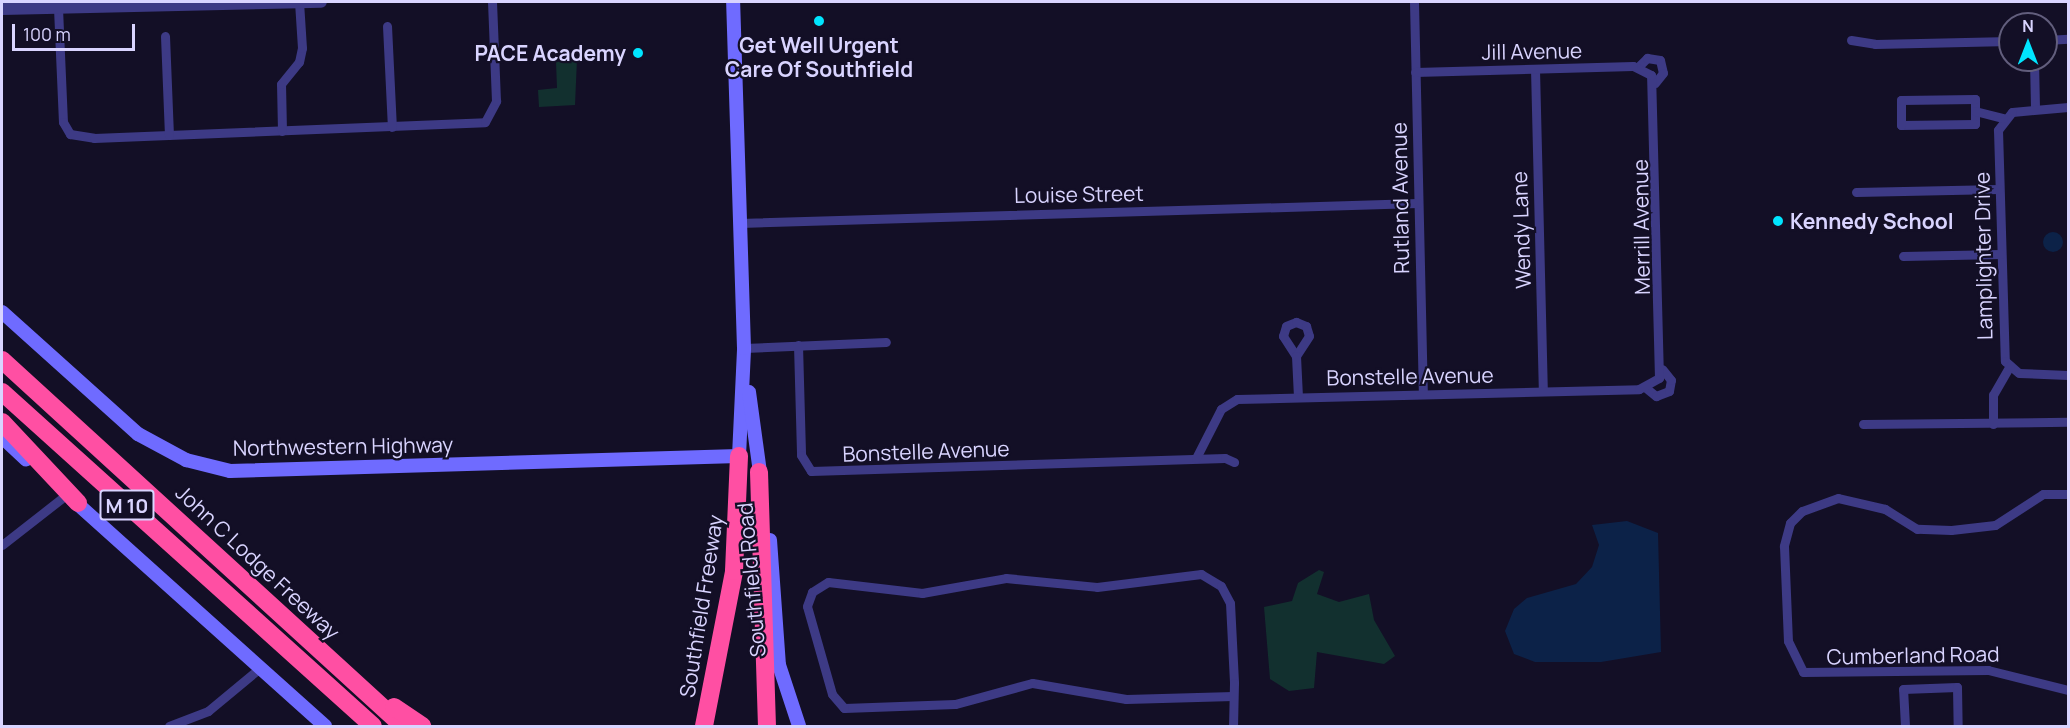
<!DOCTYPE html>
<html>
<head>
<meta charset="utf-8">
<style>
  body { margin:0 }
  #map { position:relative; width:2070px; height:728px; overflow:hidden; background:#130f26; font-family:Manrope,sans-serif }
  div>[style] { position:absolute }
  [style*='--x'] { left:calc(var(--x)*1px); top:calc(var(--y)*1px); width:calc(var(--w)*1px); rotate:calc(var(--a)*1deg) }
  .green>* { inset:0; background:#12302f }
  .water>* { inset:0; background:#0c2248 }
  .round { border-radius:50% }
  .minor>* { height:9px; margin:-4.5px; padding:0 4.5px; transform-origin:4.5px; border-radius:4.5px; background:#3d3a85 }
  .tertiary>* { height:12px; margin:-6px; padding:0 6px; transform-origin:6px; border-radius:6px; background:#3d3a85 }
  .secondary>* { height:14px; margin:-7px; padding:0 7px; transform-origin:7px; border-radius:7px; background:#6f6bff }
  .motorway>* { height:18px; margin:-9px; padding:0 9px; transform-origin:9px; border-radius:9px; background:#ff4fa3 }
  .dots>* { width:16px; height:16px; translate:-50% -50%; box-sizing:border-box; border:3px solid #130f26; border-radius:50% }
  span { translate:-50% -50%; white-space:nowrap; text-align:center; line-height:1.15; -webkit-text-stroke:4.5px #130f26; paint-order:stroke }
  .shield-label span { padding:2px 4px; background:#130f26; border:2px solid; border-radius:4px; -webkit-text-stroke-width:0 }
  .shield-label { font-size:20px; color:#d9d4ff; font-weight:700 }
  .poi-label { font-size:21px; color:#d9d4ff; font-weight:700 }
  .right { translate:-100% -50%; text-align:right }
  .left { translate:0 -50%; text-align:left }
  .street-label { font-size:21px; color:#d9d4ff }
  .frame { position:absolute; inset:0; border:3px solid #d9d4ff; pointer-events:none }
  .north { position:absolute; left:1998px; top:12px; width:60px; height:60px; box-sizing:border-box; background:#130f26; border:2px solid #625e7d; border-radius:50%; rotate:0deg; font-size:16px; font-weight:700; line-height:24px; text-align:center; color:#d9d4ff }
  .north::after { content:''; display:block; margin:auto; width:21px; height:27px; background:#00e5ff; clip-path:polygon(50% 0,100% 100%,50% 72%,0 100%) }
  .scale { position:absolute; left:12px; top:24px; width:123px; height:27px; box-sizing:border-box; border:3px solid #d9d4ff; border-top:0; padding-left:8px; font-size:18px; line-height:21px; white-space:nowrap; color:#d9d4ff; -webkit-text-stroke:4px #130f26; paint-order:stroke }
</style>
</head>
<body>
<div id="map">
  <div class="green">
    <i style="clip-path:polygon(577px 59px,575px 105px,539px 107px,538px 90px,557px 88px,556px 62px)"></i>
    <i style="clip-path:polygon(1319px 570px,1324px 572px,1317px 594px,1339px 602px,1369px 594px,1374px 620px,1395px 656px,1384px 664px,1317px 652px,1314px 688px,1289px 691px,1270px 679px,1264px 607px,1292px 601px,1298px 583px)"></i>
  </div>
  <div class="water">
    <i class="round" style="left:2043px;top:232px;width:20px;height:20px"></i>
    <i style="clip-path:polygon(1627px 521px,1658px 533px,1661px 652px,1601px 662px,1535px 662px,1514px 654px,1505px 631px,1514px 609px,1527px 598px,1576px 584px,1592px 567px,1599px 545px,1592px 525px)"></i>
  </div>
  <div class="minor">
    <i style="--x:1414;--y:2;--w:392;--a:88.7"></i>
    <i style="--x:58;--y:8;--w:114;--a:87.5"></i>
    <i style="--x:63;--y:122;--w:14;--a:60"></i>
    <i style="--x:70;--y:134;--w:24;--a:9"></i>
    <i style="--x:94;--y:138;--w:391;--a:-2.3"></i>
    <i style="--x:485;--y:122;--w:24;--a:-62"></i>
    <i style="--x:496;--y:101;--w:99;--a:-92.3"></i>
    <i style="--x:387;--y:26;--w:101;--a:87.2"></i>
    <i style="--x:165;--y:36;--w:99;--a:87.7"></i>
    <i style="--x:1851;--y:40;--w:24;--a:9"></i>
    <i style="--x:1875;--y:44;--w:135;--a:-1.3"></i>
    <i style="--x:2046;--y:40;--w:22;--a:-3"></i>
    <i style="--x:2034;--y:60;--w:48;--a:88.8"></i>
    <i style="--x:1638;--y:67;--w:13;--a:-45"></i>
    <i style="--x:1647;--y:58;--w:13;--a:9"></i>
    <i style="--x:1660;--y:60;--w:13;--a:77"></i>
    <i style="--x:1663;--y:73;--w:13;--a:129"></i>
    <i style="--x:1535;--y:69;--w:322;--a:88.6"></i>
    <i style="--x:1975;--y:99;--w:25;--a:90"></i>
    <i style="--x:1975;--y:124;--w:74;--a:179.2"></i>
    <i style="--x:1901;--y:125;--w:25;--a:-90"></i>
    <i style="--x:1901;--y:100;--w:74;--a:-0.8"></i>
    <i style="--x:2068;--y:107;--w:56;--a:174.9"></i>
    <i style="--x:2012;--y:112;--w:23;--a:128"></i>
    <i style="--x:1998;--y:130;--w:231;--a:88.3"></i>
    <i style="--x:2005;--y:361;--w:18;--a:41"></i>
    <i style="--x:2019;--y:373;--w:49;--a:2.3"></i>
    <i style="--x:1975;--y:111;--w:29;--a:14"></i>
    <i style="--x:282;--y:131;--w:47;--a:-91.2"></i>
    <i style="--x:281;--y:84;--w:28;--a:-51"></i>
    <i style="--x:299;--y:62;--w:14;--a:-78"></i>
    <i style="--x:302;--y:48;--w:46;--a:-93.7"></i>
    <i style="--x:1856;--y:192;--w:143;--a:-1.2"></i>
    <i style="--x:740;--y:223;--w:678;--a:-1.69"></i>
    <i style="--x:1903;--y:256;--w:98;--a:-1.2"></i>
    <i style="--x:798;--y:345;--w:110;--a:88.4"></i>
    <i style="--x:801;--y:455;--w:19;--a:58"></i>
    <i style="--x:811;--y:471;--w:414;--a:-1.8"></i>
    <i style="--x:1225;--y:458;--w:10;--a:24"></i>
    <i style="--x:744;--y:348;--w:142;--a:-2.4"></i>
    <i style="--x:1296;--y:356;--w:24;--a:-123"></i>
    <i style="--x:1283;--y:336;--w:10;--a:-73"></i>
    <i style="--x:1286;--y:326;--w:11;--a:-22"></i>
    <i style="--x:1296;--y:322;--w:11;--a:22"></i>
    <i style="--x:1306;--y:326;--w:10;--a:73"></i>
    <i style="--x:1309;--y:336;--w:24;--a:123"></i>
    <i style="--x:1296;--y:356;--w:41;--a:87.2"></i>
    <i style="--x:1646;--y:388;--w:13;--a:39"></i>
    <i style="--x:1656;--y:396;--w:14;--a:-21"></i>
    <i style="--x:1669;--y:391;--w:11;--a:-80"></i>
    <i style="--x:1671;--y:380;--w:14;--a:-129"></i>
    <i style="--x:1863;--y:424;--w:205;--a:-0.6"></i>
    <i style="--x:1993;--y:424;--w:29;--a:-90"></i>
    <i style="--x:1993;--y:395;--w:34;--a:-60"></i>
    <i style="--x:1196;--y:458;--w:55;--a:-63"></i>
    <i style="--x:1221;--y:409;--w:19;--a:-32"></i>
    <i style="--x:1237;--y:399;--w:402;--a:-1.4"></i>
    <i style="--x:1639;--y:389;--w:23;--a:-29"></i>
    <i style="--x:1659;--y:378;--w:303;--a:-91.5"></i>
    <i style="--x:1651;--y:75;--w:20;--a:-153"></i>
    <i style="--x:1633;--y:66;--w:218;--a:178.4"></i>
    <i style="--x:2068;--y:494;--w:25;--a:180"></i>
    <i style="--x:2043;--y:494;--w:57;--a:147.1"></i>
    <i style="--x:1995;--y:525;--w:44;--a:173.5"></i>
    <i style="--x:1951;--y:530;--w:34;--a:-178"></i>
    <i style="--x:1917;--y:529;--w:38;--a:-148"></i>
    <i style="--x:1885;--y:509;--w:48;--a:-166.8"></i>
    <i style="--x:1838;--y:498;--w:38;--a:160"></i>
    <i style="--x:1802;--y:511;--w:17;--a:135"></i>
    <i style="--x:1790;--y:523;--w:24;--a:105"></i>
    <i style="--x:1784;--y:546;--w:95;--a:87.6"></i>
    <i style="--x:1788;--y:641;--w:34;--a:64"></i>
    <i style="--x:1803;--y:672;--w:185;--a:-0.6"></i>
    <i style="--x:1988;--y:670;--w:82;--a:14"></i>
    <i style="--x:2;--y:545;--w:81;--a:-38"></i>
    <i style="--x:1233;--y:696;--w:107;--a:178.4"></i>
    <i style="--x:1126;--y:699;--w:95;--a:-170.3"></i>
    <i style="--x:1032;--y:683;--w:80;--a:164.7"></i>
    <i style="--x:955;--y:704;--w:111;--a:177.9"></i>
    <i style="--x:844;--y:708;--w:18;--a:-131"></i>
    <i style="--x:832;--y:694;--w:91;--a:-105.9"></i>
    <i style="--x:807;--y:606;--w:15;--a:-70"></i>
    <i style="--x:812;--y:592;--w:19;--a:-32"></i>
    <i style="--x:828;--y:582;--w:95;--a:6.7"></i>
    <i style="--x:922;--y:593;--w:85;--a:-10.1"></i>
    <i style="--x:1006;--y:578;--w:91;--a:5.6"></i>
    <i style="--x:1097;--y:587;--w:105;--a:-7.1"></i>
    <i style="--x:1201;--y:574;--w:23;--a:31"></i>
    <i style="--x:1221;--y:586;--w:19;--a:62"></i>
    <i style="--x:1230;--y:603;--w:80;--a:87.1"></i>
    <i style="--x:1234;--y:683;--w:43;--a:91.3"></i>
    <i style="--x:169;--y:726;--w:42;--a:-21"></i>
    <i style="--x:208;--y:711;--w:69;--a:-39.7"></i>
    <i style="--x:1905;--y:726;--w:37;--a:-93"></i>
    <i style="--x:1903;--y:689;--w:54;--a:-2.1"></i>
    <i style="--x:1957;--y:687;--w:39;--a:89"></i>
  </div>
  <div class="tertiary">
    <i style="--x:2;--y:9;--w:319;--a:-1.3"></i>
  </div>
  <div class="secondary">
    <i style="--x:2;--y:312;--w:183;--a:41.9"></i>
    <i style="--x:138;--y:434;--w:55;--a:28.4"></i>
    <i style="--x:186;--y:460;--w:45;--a:14"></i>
    <i style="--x:230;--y:471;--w:509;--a:-1.69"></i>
    <i style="--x:739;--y:456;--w:108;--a:-87.3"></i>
    <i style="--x:744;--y:348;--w:346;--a:-91.8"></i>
    <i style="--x:749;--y:392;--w:89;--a:82.2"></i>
    <i style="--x:2;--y:437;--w:33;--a:43"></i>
    <i style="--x:72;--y:499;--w:340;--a:41.9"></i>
    <i style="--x:770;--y:540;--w:125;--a:85.9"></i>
    <i style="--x:779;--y:665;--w:64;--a:71.8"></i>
  </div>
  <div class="motorway">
    <i style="--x:2;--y:360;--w:543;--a:42.39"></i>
    <i style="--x:2;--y:392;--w:499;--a:42"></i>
    <i style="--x:2;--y:422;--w:111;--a:46.8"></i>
    <i style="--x:759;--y:472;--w:254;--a:88.2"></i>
    <i style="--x:394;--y:707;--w:34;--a:34"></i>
    <i style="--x:704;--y:726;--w:158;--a:-79"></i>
    <i style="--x:734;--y:571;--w:115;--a:-87.5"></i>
  </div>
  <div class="dots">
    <i style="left:819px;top:21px;background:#00e5ff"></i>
    <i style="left:638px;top:53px;background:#00e5ff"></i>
    <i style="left:1778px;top:221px;background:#00e5ff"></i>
  </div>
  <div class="shield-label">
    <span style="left:127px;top:505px">M 10</span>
  </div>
  <div class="poi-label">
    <span style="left:819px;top:57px">Get Well Urgent<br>Care Of Southfield</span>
    <span class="right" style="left:626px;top:53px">PACE Academy</span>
    <span class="left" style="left:1790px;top:221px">Kennedy School</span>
  </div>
  <div class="street-label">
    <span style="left:1532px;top:51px;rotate:-1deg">Jill Avenue</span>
    <span style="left:1079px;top:194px;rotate:-1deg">Louise Street</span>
    <span style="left:1400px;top:198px;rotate:-91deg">Rutland Avenue</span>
    <span style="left:1641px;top:227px;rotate:-91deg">Merrill Avenue</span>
    <span style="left:1521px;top:230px;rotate:-92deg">Wendy Lane</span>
    <span style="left:1983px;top:256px;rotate:-91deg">Lamplighter Drive</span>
    <span style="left:1410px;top:376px;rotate:-1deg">Bonstelle Avenue</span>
    <span style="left:343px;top:446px;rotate:-1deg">Northwestern Highway</span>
    <span style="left:926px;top:451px;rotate:-2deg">Bonstelle Avenue</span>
    <span style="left:258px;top:562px;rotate:43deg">John C Lodge Freeway</span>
    <span style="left:751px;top:580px;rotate:-95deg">Southfield Road</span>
    <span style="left:701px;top:606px;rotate:-81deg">Southfield Freeway</span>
    <span style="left:1913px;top:655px;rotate:-1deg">Cumberland Road</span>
  </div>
  <div class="frame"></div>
  <div class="north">N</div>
  <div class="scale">100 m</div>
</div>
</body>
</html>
